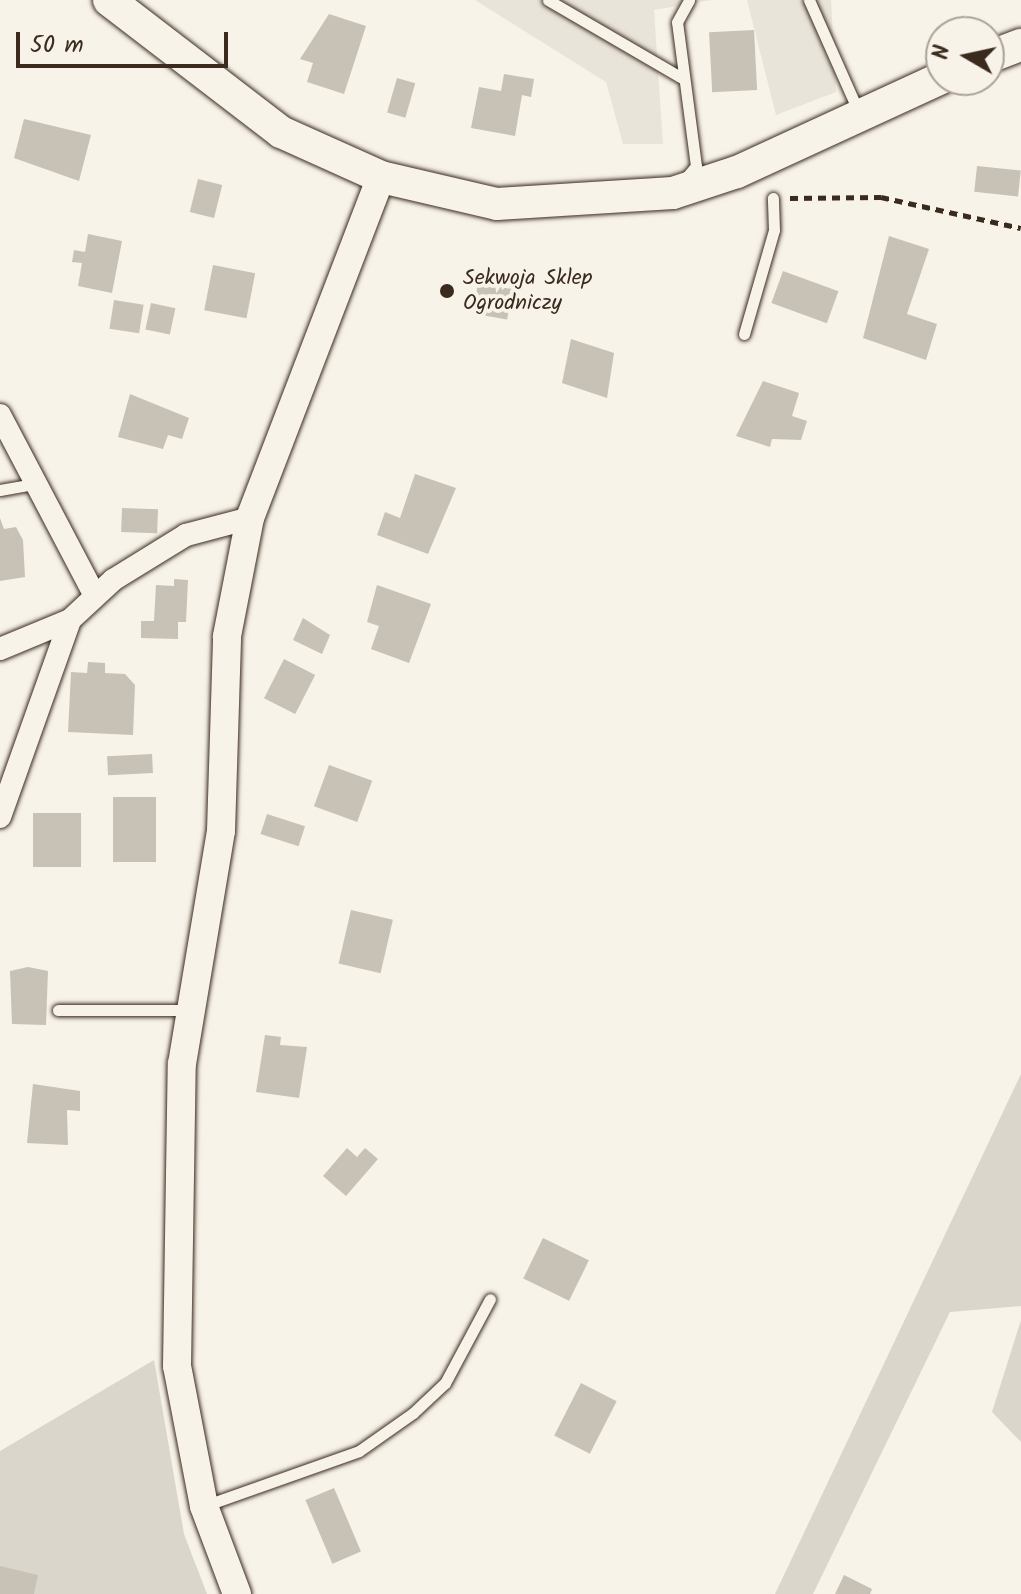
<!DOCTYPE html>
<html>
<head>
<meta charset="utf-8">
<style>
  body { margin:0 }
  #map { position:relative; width:1021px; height:1594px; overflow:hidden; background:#f7f3e8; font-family:Kalam,sans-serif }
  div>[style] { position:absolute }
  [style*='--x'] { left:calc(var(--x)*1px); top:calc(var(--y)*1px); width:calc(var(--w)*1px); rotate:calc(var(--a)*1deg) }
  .built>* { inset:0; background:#e9e4d9 }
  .green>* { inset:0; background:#dbd6cb }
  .building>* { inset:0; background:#c8c1b6; transform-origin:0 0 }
  .path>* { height:5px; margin-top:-2.5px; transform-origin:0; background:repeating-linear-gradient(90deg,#3b2a1e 0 8px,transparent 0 14px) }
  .roads { filter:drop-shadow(0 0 2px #3b2a1e) drop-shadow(0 0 2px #3b2a1e) }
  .service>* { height:11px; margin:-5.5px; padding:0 5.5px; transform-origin:5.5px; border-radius:5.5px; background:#f7f3e8 }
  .minor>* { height:22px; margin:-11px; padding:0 11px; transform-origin:11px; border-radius:11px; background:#f7f3e8 }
  .tertiary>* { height:28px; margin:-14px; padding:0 14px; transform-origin:14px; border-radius:14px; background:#f7f3e8 }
  .secondary>* { height:32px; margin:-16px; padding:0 16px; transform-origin:16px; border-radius:16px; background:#f7f3e8 }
  .dots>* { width:22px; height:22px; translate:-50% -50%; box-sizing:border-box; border:4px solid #f7f3e8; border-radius:50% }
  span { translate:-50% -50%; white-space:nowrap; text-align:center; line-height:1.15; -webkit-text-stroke:8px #f7f3e8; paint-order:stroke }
  .poi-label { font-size:22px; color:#3b2a1e }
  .left { translate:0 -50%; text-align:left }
  .north { position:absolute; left:925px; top:16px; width:80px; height:80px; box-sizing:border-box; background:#f7f3e8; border:2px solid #aca397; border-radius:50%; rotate:279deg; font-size:22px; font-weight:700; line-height:32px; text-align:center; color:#3b2a1e }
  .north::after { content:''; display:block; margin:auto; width:28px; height:36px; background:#3b2a1e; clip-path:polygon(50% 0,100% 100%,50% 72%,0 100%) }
  .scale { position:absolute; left:16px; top:32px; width:212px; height:36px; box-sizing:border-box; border:4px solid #3b2a1e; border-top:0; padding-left:10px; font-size:24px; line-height:28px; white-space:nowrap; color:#3b2a1e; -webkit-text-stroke:6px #f7f3e8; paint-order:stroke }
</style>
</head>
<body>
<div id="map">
  <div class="built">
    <i style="clip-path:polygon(475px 0,712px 0,654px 10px,663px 144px,623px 144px,606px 82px)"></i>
    <i style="clip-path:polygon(747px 0,831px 0,836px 92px,776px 115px)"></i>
  </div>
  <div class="green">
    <i style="clip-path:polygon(1021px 1074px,1021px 1306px,950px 1312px,813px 1594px,775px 1594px)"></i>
    <i style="clip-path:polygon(1021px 1320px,1021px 1442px,992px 1412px)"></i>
    <i style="clip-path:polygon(154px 1360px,184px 1534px,207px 1594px,0 1594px,0 1451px)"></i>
  </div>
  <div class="building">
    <i style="clip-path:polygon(329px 14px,366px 26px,344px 94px,307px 82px,313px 63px,300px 59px)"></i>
    <i style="left:754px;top:30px;width:60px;height:45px;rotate:87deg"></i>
    <i style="clip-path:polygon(504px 74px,534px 79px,531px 97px,522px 95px,515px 136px,471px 128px,479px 87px,501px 91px)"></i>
    <i style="left:397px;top:78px;width:19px;height:36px;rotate:16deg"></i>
    <i style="clip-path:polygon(24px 119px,91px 135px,79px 181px,14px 158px)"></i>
    <i style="left:977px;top:166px;width:44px;height:26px;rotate:6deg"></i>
    <i style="left:198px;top:179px;width:25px;height:34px;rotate:14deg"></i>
    <i style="clip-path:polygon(88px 234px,122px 241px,112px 293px,78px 286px,82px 263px,72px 262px,74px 250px,85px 252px)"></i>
    <i style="clip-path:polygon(889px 236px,929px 249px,907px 314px,937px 324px,926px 360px,863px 338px)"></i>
    <i style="left:213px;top:265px;width:43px;height:46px;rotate:11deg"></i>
    <i style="left:783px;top:271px;width:59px;height:34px;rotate:20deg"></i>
    <i style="left:478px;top:283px;width:35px;height:31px;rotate:10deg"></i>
    <i style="left:114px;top:300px;width:30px;height:29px;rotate:9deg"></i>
    <i style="left:151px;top:303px;width:25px;height:27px;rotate:12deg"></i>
    <i style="clip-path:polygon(571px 339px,614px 353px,607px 398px,562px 383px)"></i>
    <i style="clip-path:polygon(763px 381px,799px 393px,792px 416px,807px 421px,801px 440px,772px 439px,770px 447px,736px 436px)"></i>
    <i style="clip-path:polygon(130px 394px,189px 418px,182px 439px,168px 435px,163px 449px,118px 437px)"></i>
    <i style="clip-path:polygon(415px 474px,456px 488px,428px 554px,377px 535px,385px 512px,400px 518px)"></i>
    <i style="left:122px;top:508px;width:36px;height:24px;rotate:2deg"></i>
    <i style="clip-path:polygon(0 518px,4px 529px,16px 527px,23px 540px,25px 577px,0 581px)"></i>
    <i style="clip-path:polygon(174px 579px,188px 580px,186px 622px,178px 622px,178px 639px,141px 638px,141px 621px,154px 621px,156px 585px,174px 586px)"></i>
    <i style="clip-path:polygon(377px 585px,431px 604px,409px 663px,371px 649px,379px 626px,367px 622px)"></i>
    <i style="clip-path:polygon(303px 618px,330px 635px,322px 654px,293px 640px)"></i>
    <i style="left:284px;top:659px;width:35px;height:44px;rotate:27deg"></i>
    <i style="clip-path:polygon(88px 662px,105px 663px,105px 673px,125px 674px,135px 685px,133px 735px,68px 732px,71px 672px,87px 673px)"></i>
    <i style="left:152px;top:754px;width:19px;height:45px;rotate:87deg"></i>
    <i style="left:329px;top:765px;width:46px;height:44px;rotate:20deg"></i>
    <i style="left:113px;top:797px;width:43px;height:65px"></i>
    <i style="left:33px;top:813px;width:48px;height:54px"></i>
    <i style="left:267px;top:814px;width:40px;height:21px;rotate:18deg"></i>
    <i style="left:351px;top:910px;width:43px;height:55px;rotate:13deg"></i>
    <i style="clip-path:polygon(28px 967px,48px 971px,46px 1025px,12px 1024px,10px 971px)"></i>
    <i style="clip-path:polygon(265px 1035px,281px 1037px,280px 1045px,307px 1047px,299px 1098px,256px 1092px)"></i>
    <i style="clip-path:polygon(33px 1084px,80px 1091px,80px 1111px,67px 1110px,68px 1145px,27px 1143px)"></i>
    <i style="clip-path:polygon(347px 1148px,357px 1157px,365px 1148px,378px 1159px,346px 1196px,323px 1176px)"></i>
    <i style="left:543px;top:1238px;width:51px;height:45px;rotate:26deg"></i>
    <i style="left:581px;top:1383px;width:40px;height:59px;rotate:27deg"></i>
    <i style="left:334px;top:1488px;width:69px;height:31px;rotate:67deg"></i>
    <i style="clip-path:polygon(0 1566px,38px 1575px,34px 1594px,0 1594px)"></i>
    <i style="clip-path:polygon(844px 1575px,872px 1589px,870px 1594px,835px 1594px)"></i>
  </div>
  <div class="path">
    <i style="--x:790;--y:198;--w:91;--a:-0.6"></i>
    <i style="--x:881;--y:197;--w:143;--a:12.5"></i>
  </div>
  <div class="roads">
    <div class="service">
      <i style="--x:548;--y:0;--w:157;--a:30.2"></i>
      <i style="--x:809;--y:0;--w:124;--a:66.1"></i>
      <i style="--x:685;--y:179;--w:17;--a:-50"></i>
      <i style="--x:696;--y:166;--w:145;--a:-97.5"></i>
      <i style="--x:677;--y:22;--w:25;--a:-61"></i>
      <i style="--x:744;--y:334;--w:108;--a:-73.9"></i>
      <i style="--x:774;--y:230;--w:32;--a:-92"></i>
      <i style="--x:0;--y:490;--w:35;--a:-10"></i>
      <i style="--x:58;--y:1010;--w:131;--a:0"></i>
      <i style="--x:204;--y:1506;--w:164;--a:-19.5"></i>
      <i style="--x:359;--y:1451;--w:66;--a:-35.1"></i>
      <i style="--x:413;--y:1413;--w:44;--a:-43.2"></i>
      <i style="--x:445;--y:1383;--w:95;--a:-61.8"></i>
    </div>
    <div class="minor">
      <i style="--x:0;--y:415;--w:204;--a:62.3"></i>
      <i style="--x:0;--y:649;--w:76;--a:-22.5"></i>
      <i style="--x:0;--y:817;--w:209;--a:-70.4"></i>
      <i style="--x:70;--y:620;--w:59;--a:-42.9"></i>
      <i style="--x:113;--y:580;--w:86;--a:-31.7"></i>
      <i style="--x:186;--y:535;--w:66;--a:-14.9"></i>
    </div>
    <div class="tertiary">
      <i style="--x:237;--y:1594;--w:94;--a:-110.6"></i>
      <i style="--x:204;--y:1506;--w:143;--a:-100.9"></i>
      <i style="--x:177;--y:1366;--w:302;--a:-89.1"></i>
      <i style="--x:182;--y:1064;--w:236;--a:-80.5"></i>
      <i style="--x:221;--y:831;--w:195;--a:-88.2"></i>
      <i style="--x:227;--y:636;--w:120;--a:-79"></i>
      <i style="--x:250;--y:518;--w:365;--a:-69"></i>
    </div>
    <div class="secondary">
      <i style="--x:109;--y:0;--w:217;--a:37.5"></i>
      <i style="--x:281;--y:132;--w:110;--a:24.2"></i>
      <i style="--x:381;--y:177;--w:119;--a:13.1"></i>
      <i style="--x:497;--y:204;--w:176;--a:-3.6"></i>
      <i style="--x:673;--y:193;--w:67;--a:-18.2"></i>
      <i style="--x:737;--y:172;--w:225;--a:-24.7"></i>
      <i style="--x:989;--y:57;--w:34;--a:-21"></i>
    </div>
  </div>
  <div class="dots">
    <i style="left:447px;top:291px;background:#3b2a1e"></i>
  </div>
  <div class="poi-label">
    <span class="left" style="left:463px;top:291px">Sekwoja Sklep<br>Ogrodniczy</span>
  </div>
  <div class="north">N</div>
  <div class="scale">50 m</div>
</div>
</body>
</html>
